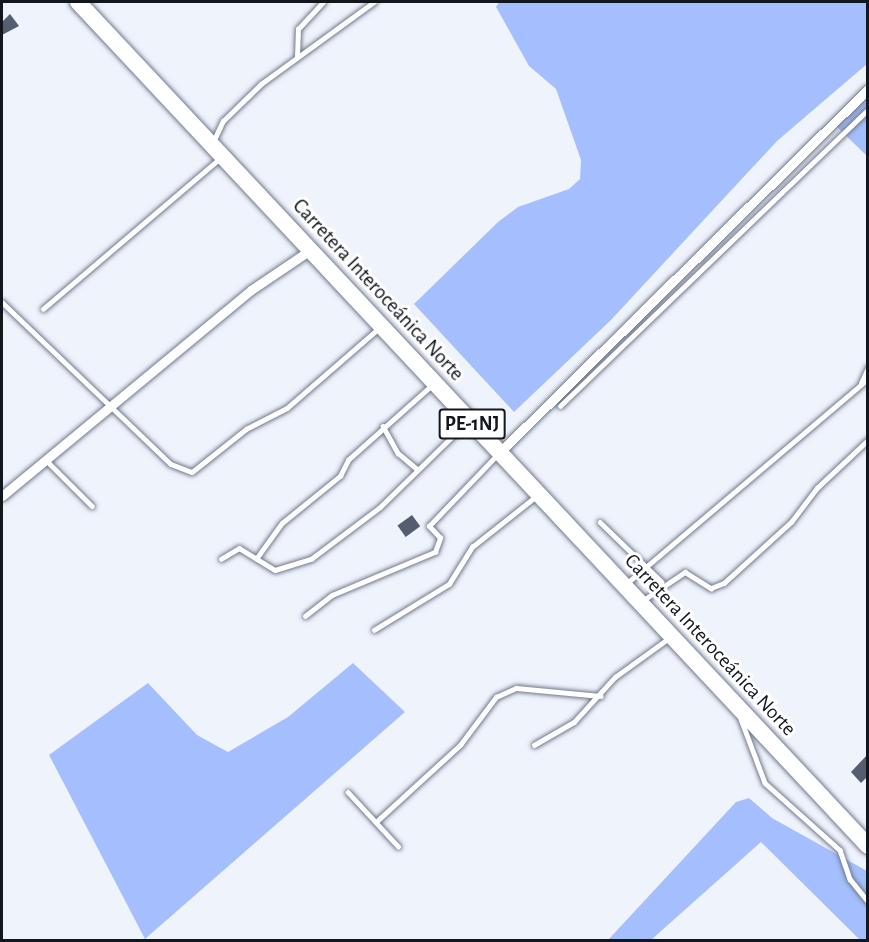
<!DOCTYPE html>
<html>
<head>
<meta charset="utf-8">
<style>
  body { margin:0 }
  #map { position:relative; width:869px; height:942px; overflow:hidden; background:#eff3fc; font-family:"Alegreya Sans",sans-serif }
  div>[style] { position:absolute }
  [style*='--x'] { left:calc(var(--x)*1px); top:calc(var(--y)*1px); width:calc(var(--w)*1px); rotate:calc(var(--a)*1deg) }
  .green>* { inset:0; background:#a5bffe }
  .building>* { inset:0; background:#555d70; transform-origin:0 0 }
  .roads { filter:drop-shadow(0 0 2px #71798d) drop-shadow(0 0 2px #71798d) }
  .service>* { height:4.5px; margin:-2.25px; padding:0 2.25px; transform-origin:2.25px; border-radius:2.25px; background:#fff }
  .minor>* { height:9px; margin:-4.5px; padding:0 4.5px; transform-origin:4.5px; border-radius:4.5px; background:#fff }
  .trunk>* { height:16px; margin:-8px; padding:0 8px; transform-origin:8px; border-radius:8px; background:#fff }
  span { translate:-50% -50%; white-space:nowrap; text-align:center; line-height:1.15; -webkit-text-stroke:6px #fff; paint-order:stroke }
  .shield-label span { padding:2px 4px; background:#fff; border:2px solid; border-radius:4px; -webkit-text-stroke-width:0 }
  .shield-label { font-size:20px; color:#12161d; font-weight:700 }
  .street-label { font-size:21px; color:#12161d }
  .frame { position:absolute; inset:0; border:3px solid #12161d; pointer-events:none }
</style>
</head>
<body>
<div id="map">
  <div class="green">
    <i style="clip-path:polygon(499px 2px,868px 2px,867px 64px,777px 141px,611px 320px,514px 412px,414px 304px,498px 222px,518px 207px,569px 189px,580px 179px,581px 160px,556px 89px,529px 66px,496px 7px)"></i>
    <i style="clip-path:polygon(867px 96px,867px 156px,835px 125px)"></i>
    <i style="clip-path:polygon(353px 663px,405px 712px,145px 939px,49px 755px,148px 683px,197px 735px,228px 752px,288px 717px)"></i>
    <i style="clip-path:polygon(749px 798px,772px 818px,867px 871px,867px 940px,860px 940px,761px 842px,651px 940px,608px 940px,736px 802px)"></i>
  </div>
  <div class="building">
    <i style="clip-path:polygon(10px 14px,19px 26px,2px 35px,2px 22px)"></i>
    <i style="left:412px;top:515px;width:14px;height:18px;rotate:54deg"></i>
    <i style="clip-path:polygon(867px 755px,867px 777px,861px 783px,851px 772px)"></i>
  </div>
  <div class="roads">
    <div class="service">
      <i style="--x:297;--y:57;--w:28;--a:-88"></i>
      <i style="--x:298;--y:29;--w:37;--a:-47"></i>
      <i style="--x:214;--y:140;--w:21;--a:-65"></i>
      <i style="--x:223;--y:121;--w:53;--a:-44.2"></i>
      <i style="--x:261;--y:84;--w:140;--a:-36"></i>
      <i style="--x:2;--y:302;--w:234;--a:43.8"></i>
      <i style="--x:171;--y:464;--w:22;--a:21"></i>
      <i style="--x:192;--y:472;--w:69;--a:-38.5"></i>
      <i style="--x:246;--y:429;--w:46;--a:-27.1"></i>
      <i style="--x:287;--y:408;--w:122;--a:-41"></i>
      <i style="--x:43;--y:309;--w:231;--a:-40.4"></i>
      <i style="--x:861;--y:383;--w:17;--a:-65"></i>
      <i style="--x:560;--y:406;--w:427;--a:-43.9"></i>
      <i style="--x:383;--y:426;--w:31;--a:61"></i>
      <i style="--x:398;--y:453;--w:26;--a:40"></i>
      <i style="--x:46;--y:460;--w:65;--a:45"></i>
      <i style="--x:600;--y:522;--w:86;--a:44.1"></i>
      <i style="--x:221;--y:559;--w:21;--a:-31"></i>
      <i style="--x:239;--y:548;--w:42;--a:31.4"></i>
      <i style="--x:275;--y:570;--w:38;--a:-17"></i>
      <i style="--x:311;--y:559;--w:86;--a:-37"></i>
      <i style="--x:380;--y:507;--w:120;--a:-44.3"></i>
      <i style="--x:256;--y:559;--w:44;--a:-54.2"></i>
      <i style="--x:282;--y:523;--w:75;--a:-39"></i>
      <i style="--x:340;--y:476;--w:18;--a:-63"></i>
      <i style="--x:348;--y:460;--w:113;--a:-41.8"></i>
      <i style="--x:626;--y:584;--w:317;--a:-40.3"></i>
      <i style="--x:642;--y:601;--w:52;--a:-34"></i>
      <i style="--x:685;--y:572;--w:31;--a:32"></i>
      <i style="--x:711;--y:588;--w:14;--a:-21"></i>
      <i style="--x:724;--y:583;--w:91;--a:-42.3"></i>
      <i style="--x:791;--y:522;--w:43;--a:-52.6"></i>
      <i style="--x:817;--y:488;--w:70;--a:-43.3"></i>
      <i style="--x:305;--y:616;--w:34;--a:-38"></i>
      <i style="--x:332;--y:595;--w:112;--a:-22.7"></i>
      <i style="--x:435;--y:552;--w:15;--a:-70"></i>
      <i style="--x:440;--y:538;--w:16;--a:-133"></i>
      <i style="--x:429;--y:526;--w:98;--a:-46.2"></i>
      <i style="--x:374;--y:630;--w:88;--a:-31.5"></i>
      <i style="--x:449;--y:584;--w:44;--a:-58.1"></i>
      <i style="--x:472;--y:547;--w:80;--a:-38.4"></i>
      <i style="--x:741;--y:719;--w:68;--a:69.4"></i>
      <i style="--x:765;--y:783;--w:101;--a:41.8"></i>
      <i style="--x:840;--y:850;--w:31;--a:71"></i>
      <i style="--x:850;--y:879;--w:28;--a:51"></i>
      <i style="--x:534;--y:745;--w:46;--a:-29.9"></i>
      <i style="--x:574;--y:722;--w:61;--a:-47.7"></i>
      <i style="--x:615;--y:677;--w:67;--a:-35.8"></i>
      <i style="--x:348;--y:792;--w:74;--a:47.2"></i>
      <i style="--x:376;--y:822;--w:114;--a:-42.5"></i>
      <i style="--x:460;--y:745;--w:60;--a:-53.1"></i>
      <i style="--x:496;--y:697;--w:22;--a:-24"></i>
      <i style="--x:516;--y:688;--w:85;--a:5.4"></i>
    </div>
    <div class="minor">
      <i style="--x:499;--y:453;--w:518;--a:-44.61"></i>
      <i style="--x:2;--y:496;--w:323;--a:-39.6"></i>
      <i style="--x:251;--y:290;--w:71;--a:-34.1"></i>
    </div>
    <div class="trunk">
      <i style="--x:78;--y:2;--w:1156;--a:46.89"></i>
    </div>
  </div>
  <div class="shield-label">
    <span style="left:472px;top:424px">PE-1NJ</span>
  </div>
  <div class="street-label">
    <span style="left:378px;top:290px;rotate:47deg">Carretera Interoceánica Norte</span>
    <span style="left:710px;top:645px;rotate:47deg">Carretera Interoceánica Norte</span>
  </div>
  <div class="frame"></div>
</div>
</body>
</html>
